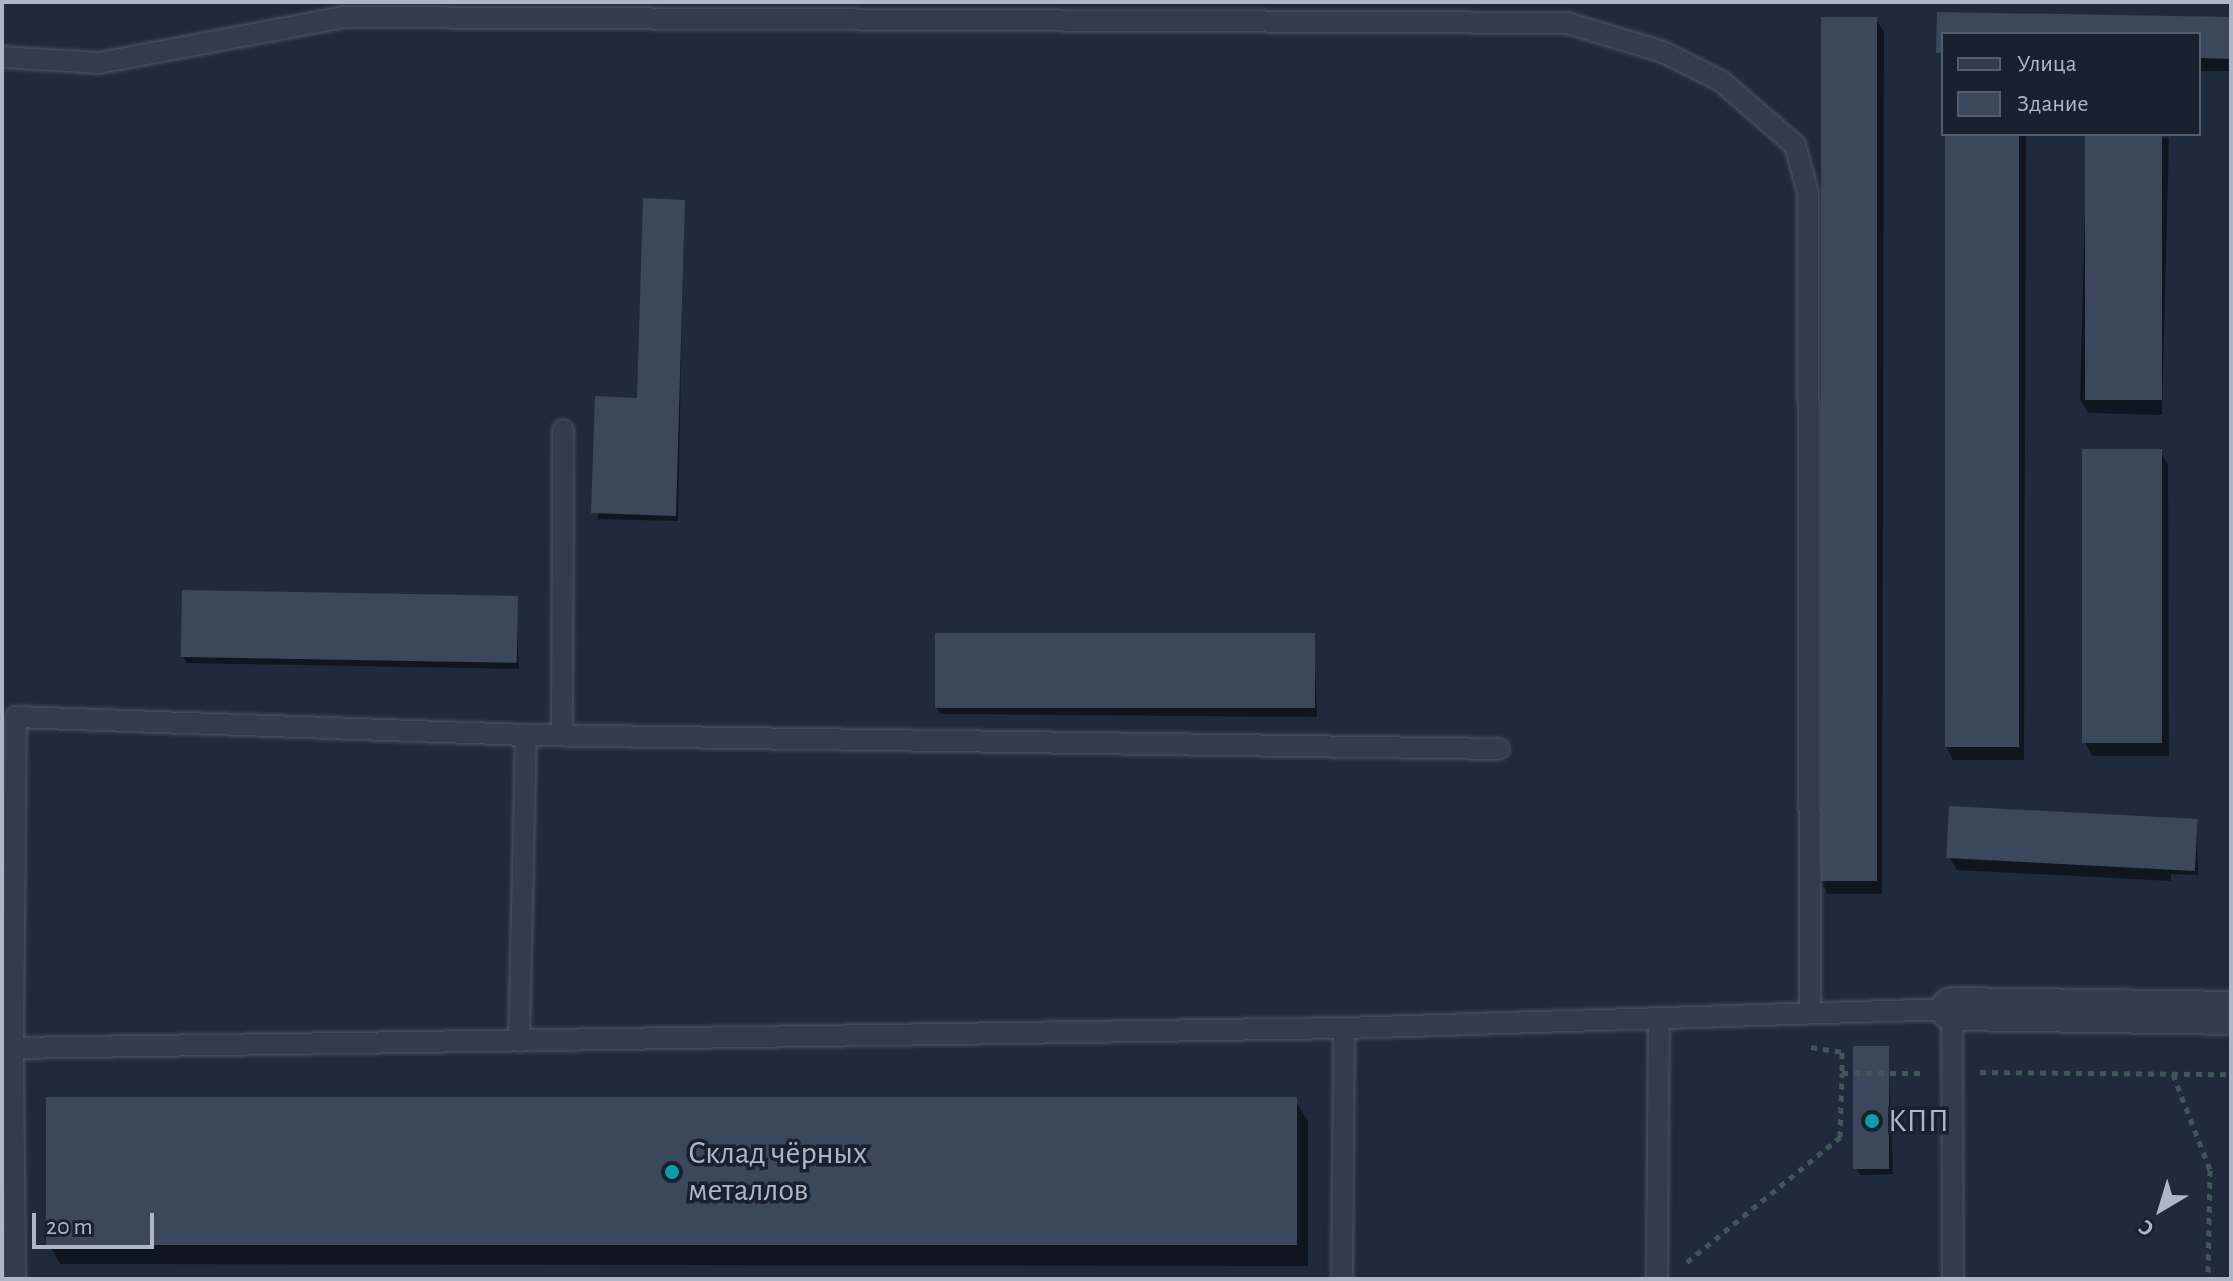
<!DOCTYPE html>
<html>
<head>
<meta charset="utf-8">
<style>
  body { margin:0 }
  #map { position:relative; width:2233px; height:1281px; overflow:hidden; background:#1f2a3c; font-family:"Alegreya Sans",sans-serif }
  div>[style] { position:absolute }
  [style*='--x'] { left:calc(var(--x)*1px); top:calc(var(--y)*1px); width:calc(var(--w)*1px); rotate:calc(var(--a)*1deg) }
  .shadow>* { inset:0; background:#0007 }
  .building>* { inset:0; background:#3b485b; transform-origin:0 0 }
  .path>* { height:5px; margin-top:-2.5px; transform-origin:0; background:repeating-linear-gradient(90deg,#3f565a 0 6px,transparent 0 12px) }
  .roads { filter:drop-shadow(0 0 2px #4e5767) drop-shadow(0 0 2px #4e5767) }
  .service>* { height:20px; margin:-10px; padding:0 10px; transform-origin:10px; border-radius:10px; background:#333c4c }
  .minor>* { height:42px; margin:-21px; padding:0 21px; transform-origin:21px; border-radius:21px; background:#333c4c }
  .dots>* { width:22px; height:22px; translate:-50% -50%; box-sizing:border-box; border:4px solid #192131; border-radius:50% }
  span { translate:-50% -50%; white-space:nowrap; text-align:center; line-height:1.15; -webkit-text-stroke:7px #192131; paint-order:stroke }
  .poi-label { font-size:32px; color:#aeb7c8 }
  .left { translate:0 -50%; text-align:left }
  .frame { position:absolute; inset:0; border:4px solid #aeb7c8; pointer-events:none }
  .legend { position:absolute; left:1941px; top:32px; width:260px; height:104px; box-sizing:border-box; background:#192131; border:2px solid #555d6d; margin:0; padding:10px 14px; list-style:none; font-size:24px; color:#aeb7c8 }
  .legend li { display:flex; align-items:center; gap:16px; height:40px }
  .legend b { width:40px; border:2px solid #555d6d }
  .north { position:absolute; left:2121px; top:1169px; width:80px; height:80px; -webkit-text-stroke:6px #192131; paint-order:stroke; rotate:218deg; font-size:22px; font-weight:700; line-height:32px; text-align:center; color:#aeb7c8 }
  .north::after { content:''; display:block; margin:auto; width:28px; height:36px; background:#aeb7c8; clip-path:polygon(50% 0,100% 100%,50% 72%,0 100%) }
  .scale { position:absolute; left:32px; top:1213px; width:122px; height:36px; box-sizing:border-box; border:4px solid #aeb7c8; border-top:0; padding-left:10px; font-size:24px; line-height:28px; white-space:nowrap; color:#aeb7c8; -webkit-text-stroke:6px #192131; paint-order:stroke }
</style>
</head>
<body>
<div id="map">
  <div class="shadow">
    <i style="clip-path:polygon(1939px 14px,2231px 19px,2231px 71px,2199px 71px,2199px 34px,1943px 34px,1943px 62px)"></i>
    <i style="clip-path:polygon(1876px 19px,1884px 32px,1882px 894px,1828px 894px,1820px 881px)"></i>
    <i style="clip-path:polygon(1947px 134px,2026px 134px,2024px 760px,1953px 760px,1946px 747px)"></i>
    <i style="clip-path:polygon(2087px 134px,2169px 138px,2162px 415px,2088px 413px,2080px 399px)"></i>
    <i style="clip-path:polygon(684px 202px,678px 521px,597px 519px,639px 400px)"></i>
    <i style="clip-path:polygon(2160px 451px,2168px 464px,2169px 756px,2092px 756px,2085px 742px)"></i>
    <i style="clip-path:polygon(516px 598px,519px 669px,187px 663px,183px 656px)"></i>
    <i style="clip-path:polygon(1314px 637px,1317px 717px,940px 714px,937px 708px)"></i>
    <i style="clip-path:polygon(2197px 819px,2198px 875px,2171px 874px,2171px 881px,1957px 870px,1949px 857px)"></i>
    <i style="clip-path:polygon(1888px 1048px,1893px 1174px,1860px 1175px,1857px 1169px)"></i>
    <i style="clip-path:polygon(1296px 1102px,1308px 1121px,1308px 1266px,60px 1264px,49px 1244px)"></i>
  </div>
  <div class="building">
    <i style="clip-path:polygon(1937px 12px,2231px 17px,2231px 59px,2199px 58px,2199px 34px,1943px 34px,1943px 53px,1936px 53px)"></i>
    <i style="left:1821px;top:17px;width:56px;height:864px"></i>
    <i style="left:1945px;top:134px;width:74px;height:613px"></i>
    <i style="left:2085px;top:134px;width:77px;height:266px"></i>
    <i style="clip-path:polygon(643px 198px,685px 200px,676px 516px,591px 513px,595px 396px,637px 398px)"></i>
    <i style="left:2082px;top:449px;width:80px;height:294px"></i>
    <i style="left:182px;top:590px;width:336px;height:67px;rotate:1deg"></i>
    <i style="left:935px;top:633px;width:380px;height:75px"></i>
    <i style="left:1949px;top:806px;width:249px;height:52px;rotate:3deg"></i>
    <i style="left:1889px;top:1046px;width:123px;height:36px;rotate:90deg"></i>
    <i style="left:46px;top:1097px;width:1251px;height:148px"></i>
  </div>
  <div class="path">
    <i style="--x:1811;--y:1047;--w:31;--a:9"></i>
    <i style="--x:1842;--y:1052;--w:21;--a:90"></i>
    <i style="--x:1980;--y:1072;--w:251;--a:0.5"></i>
    <i style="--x:2173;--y:1074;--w:103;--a:68.9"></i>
    <i style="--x:2210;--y:1170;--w:109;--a:91.1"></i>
    <i style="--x:1687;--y:1262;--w:198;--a:-39.2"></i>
    <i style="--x:1840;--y:1137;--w:64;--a:-88.2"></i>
    <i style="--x:1842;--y:1073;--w:80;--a:0"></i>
  </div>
  <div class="roads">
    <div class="service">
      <i style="--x:2;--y:57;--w:97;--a:3.5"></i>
      <i style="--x:99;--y:63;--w:249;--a:-10.6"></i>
      <i style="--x:344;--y:17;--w:1223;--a:0.28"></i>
      <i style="--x:1567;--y:23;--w:100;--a:16.8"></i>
      <i style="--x:1663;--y:52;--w:65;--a:26.6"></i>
      <i style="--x:1721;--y:81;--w:98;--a:40.9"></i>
      <i style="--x:1795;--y:145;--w:50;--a:74.8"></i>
      <i style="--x:1808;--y:193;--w:818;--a:89.86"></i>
      <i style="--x:562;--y:735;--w:305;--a:-89.8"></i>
      <i style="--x:519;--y:1041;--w:306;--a:-88.7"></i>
      <i style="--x:526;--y:735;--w:973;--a:0.82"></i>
      <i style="--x:13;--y:1048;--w:331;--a:-89.5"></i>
      <i style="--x:16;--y:717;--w:510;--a:2.02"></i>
      <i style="--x:15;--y:1279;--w:231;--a:-90.5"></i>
      <i style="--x:13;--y:1048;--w:1331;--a:-0.86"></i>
      <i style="--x:1344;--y:1028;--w:608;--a:-1.79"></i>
      <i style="--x:1952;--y:1009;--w:270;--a:89.8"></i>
      <i style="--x:1342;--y:1279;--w:251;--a:-89.5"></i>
      <i style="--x:1657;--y:1279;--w:258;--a:-89.6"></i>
    </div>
    <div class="minor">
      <i style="--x:1952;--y:1009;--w:279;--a:0.8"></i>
    </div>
  </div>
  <div class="dots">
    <i style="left:1872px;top:1121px;background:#0f9aa8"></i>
    <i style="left:672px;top:1172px;background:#0f9aa8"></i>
  </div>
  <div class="poi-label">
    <span class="left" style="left:1888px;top:1121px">КПП</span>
    <span class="left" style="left:688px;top:1172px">Склад чёрных<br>металлов</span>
  </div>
  <div class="frame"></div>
  <ul class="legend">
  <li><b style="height:10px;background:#333c4c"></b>Улица</li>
  <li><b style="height:22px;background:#3b485b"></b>Здание</li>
  </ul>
  <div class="north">С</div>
  <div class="scale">20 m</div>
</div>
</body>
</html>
